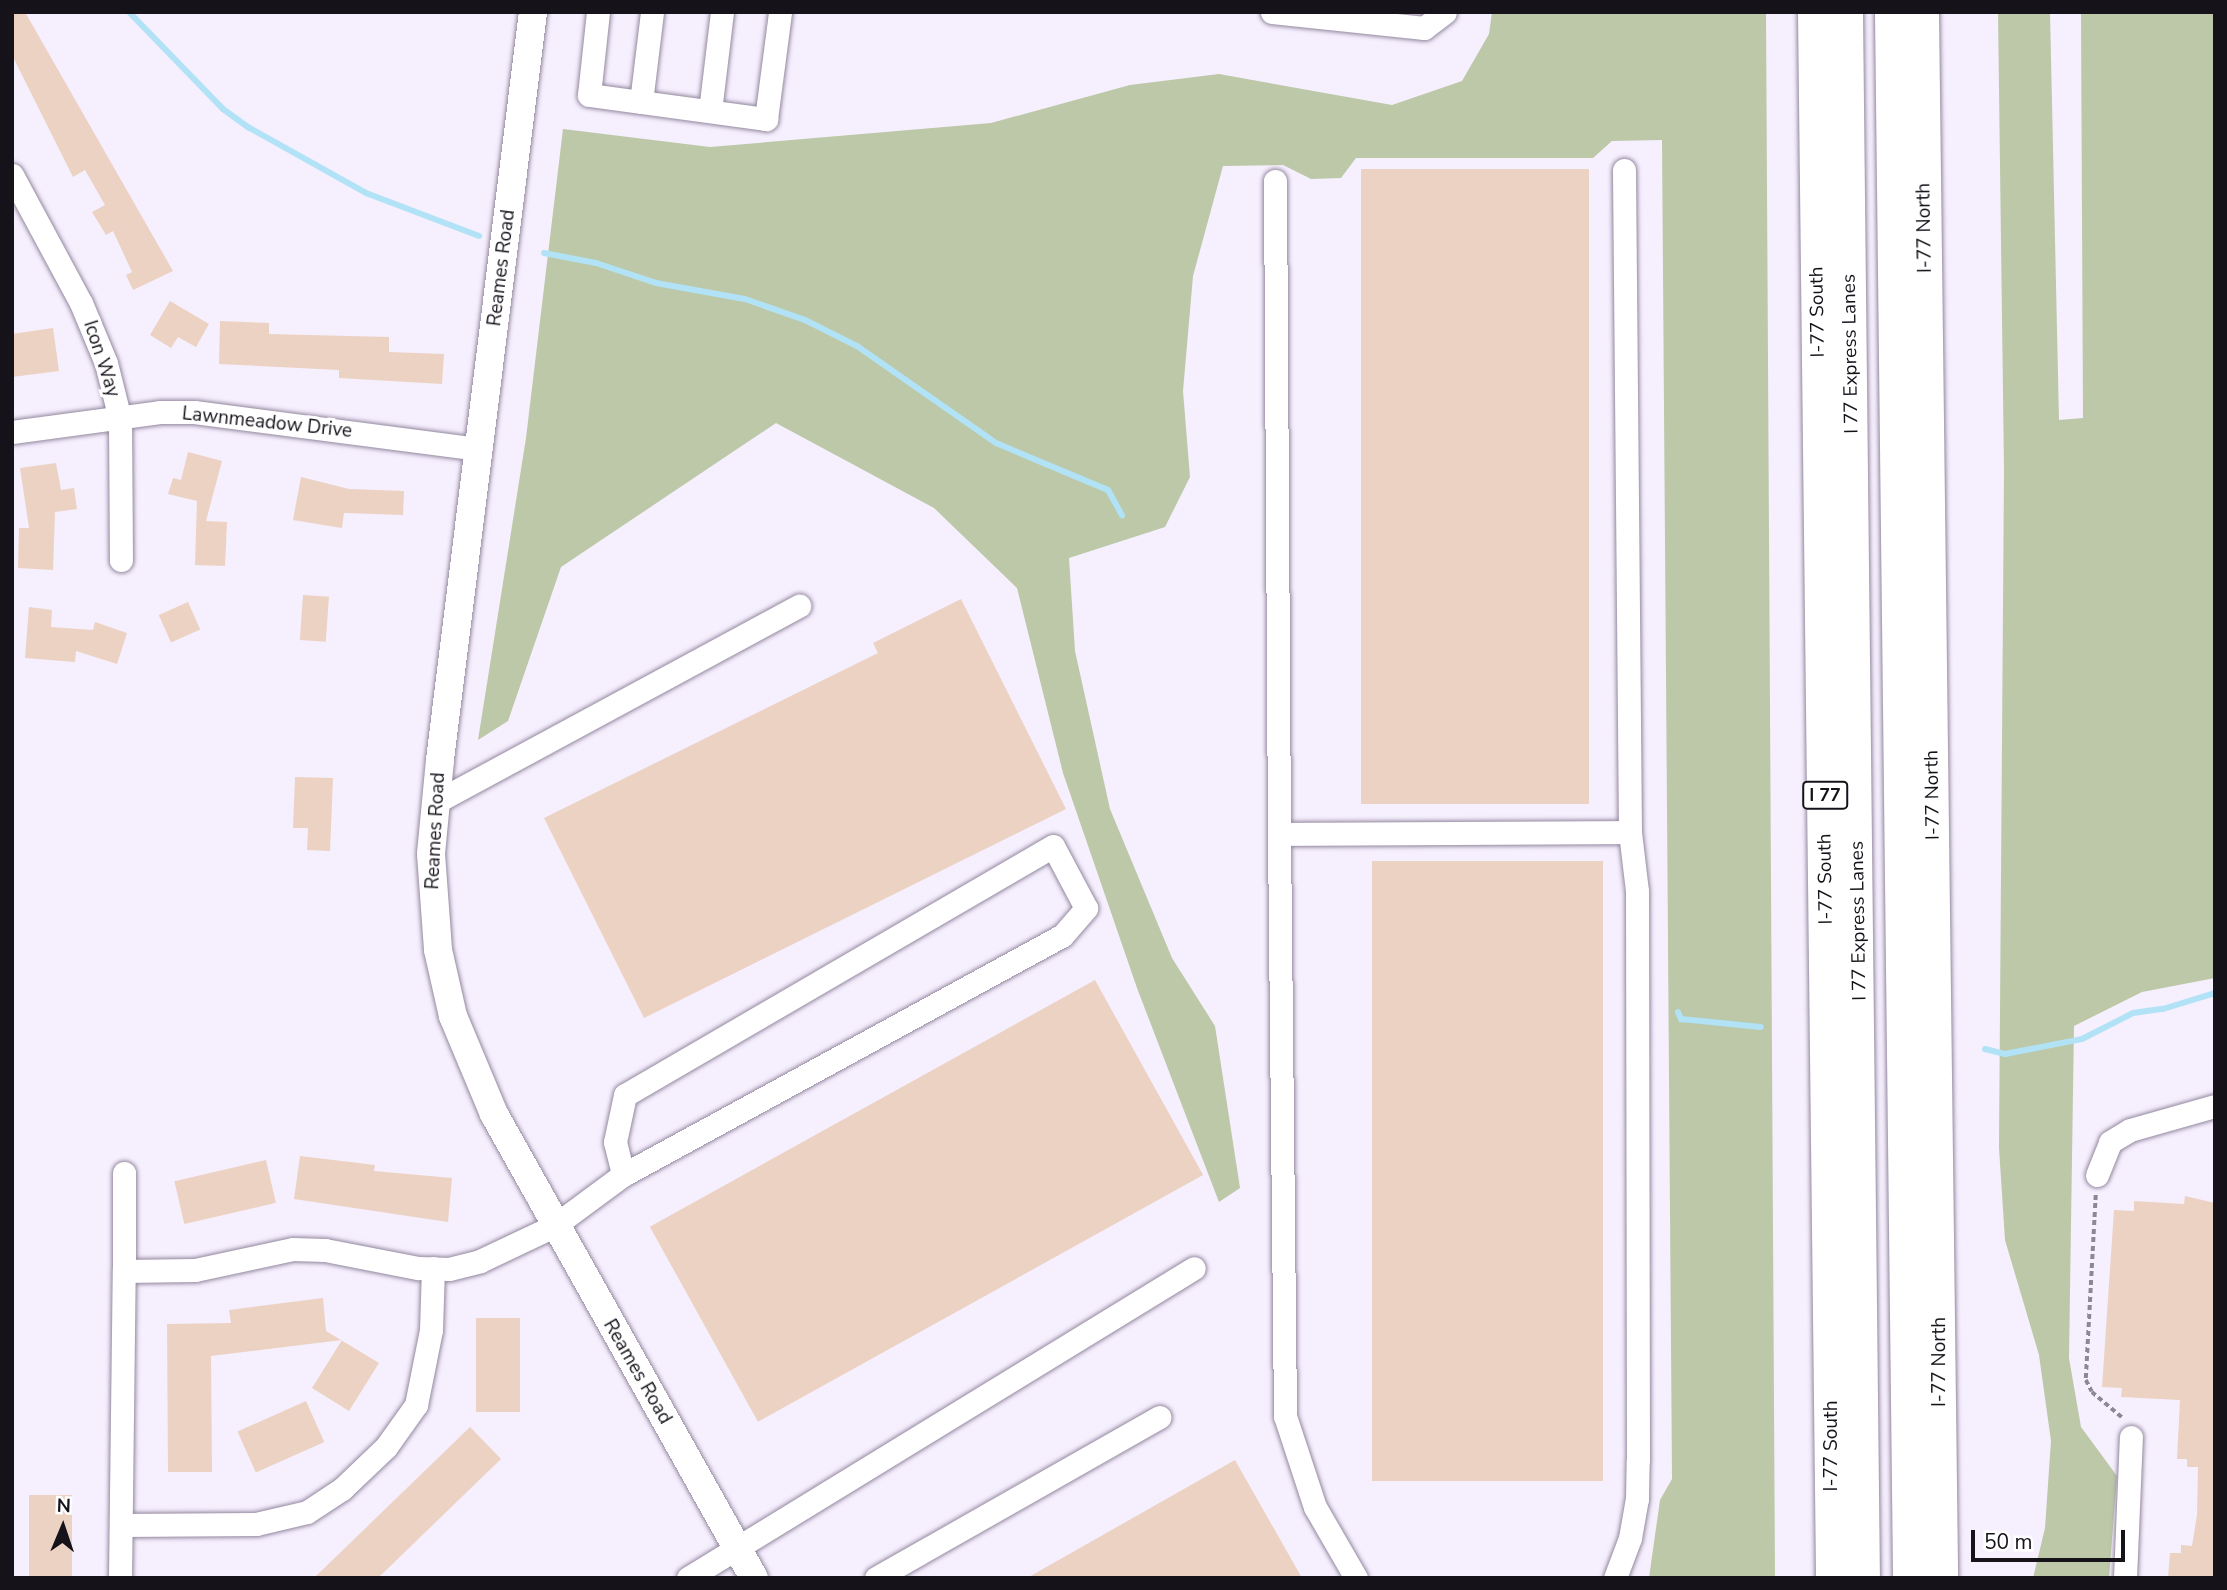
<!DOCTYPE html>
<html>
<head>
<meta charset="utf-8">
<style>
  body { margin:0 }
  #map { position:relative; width:2227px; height:1590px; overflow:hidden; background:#f6effe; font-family:"Nunito Sans",sans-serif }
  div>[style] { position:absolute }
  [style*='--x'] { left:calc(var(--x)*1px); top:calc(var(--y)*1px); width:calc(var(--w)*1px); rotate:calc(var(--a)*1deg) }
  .green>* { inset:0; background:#bcc8a8 }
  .stream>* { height:6px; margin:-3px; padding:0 3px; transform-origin:3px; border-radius:3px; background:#b1e2f6 }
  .building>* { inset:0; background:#ecd2c3; transform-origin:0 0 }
  .path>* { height:3.5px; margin-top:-1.75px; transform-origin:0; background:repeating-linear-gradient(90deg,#8d8793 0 5px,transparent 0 8.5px) }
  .roads { filter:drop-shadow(0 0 2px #93889f) drop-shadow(0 0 2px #93889f) }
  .minor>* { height:23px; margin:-11.5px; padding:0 11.5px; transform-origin:11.5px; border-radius:11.5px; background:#fff }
  .major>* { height:28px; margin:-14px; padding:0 14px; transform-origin:14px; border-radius:14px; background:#fff }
  .highway>* { height:33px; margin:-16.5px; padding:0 16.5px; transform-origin:16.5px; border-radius:16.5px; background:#fff }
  span { translate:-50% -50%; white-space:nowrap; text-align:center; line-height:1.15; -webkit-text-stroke:6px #fff; paint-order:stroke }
  .shield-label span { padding:2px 5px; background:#fff; border:2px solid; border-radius:5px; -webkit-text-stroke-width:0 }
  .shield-label { font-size:18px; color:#16121a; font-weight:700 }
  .street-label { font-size:19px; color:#16121a }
  .frame { position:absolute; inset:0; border:14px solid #16121a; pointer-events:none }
  .north { position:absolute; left:28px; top:1492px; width:70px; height:70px; -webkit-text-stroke:5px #fff; paint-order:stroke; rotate:2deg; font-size:19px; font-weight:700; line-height:28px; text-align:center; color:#16121a }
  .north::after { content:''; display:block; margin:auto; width:24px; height:32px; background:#16121a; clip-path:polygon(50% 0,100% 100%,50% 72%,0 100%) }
  .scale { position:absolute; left:1971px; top:1530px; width:154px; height:32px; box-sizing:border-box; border:4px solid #16121a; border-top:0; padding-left:9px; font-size:21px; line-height:24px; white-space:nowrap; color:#16121a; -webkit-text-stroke:5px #fff; paint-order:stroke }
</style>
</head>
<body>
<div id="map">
  <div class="green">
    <i style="clip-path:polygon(1492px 12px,1766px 12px,1775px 1578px,1649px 1578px,1660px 1500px,1672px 1479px,1662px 140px,1612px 141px,1593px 158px,1356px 158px,1341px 178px,1311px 179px,1283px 165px,1223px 166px,1193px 276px,1183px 391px,1190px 477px,1165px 527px,1069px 558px,1075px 651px,1110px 809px,1172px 958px,1215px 1026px,1240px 1188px,1219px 1202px,1137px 988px,1063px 773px,1017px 588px,934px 508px,776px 423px,561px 567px,508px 721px,478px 740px,526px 438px,563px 129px,710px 147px,991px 123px,1130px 85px,1219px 74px,1392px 105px,1462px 81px,1489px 34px)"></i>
    <i style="clip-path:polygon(1998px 12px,2050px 12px,2059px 420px,2083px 418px,2081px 12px,2215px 12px,2215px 978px,2142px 992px,2074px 1026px,2069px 1358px,2081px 1427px,2117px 1476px,2109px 1578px,2033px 1578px,2045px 1528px,2051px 1441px,2039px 1355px,2005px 1240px,1999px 1148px,2004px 470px)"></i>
  </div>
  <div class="stream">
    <i style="--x:129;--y:12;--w:135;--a:45.9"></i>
    <i style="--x:223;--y:109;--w:31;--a:36"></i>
    <i style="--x:248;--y:127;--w:135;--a:29.2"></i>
    <i style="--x:366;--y:193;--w:121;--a:20.8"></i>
    <i style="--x:544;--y:253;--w:53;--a:10.9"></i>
    <i style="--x:596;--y:263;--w:63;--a:18.4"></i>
    <i style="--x:656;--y:283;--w:90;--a:10.2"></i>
    <i style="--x:745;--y:299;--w:64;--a:19.3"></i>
    <i style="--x:805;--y:320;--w:58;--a:26.6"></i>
    <i style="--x:857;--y:346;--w:169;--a:34.9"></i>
    <i style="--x:996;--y:443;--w:121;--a:22.8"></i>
    <i style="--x:1108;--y:490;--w:29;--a:61"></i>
    <i style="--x:1678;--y:1012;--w:8;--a:67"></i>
    <i style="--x:1681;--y:1019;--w:80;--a:5.7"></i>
    <i style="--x:1985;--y:1049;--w:21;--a:14"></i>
    <i style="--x:2005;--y:1054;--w:78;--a:-11"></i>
    <i style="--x:2082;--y:1039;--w:57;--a:-27"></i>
    <i style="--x:2133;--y:1013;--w:30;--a:-8"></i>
    <i style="--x:2163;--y:1009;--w:54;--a:-17.1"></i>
  </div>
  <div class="building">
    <i style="clip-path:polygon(12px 12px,25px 12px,173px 271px,133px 290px,126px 275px,132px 272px,113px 231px,106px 235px,92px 212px,105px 205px,85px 170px,73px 177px,12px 55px)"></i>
    <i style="left:1589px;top:169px;width:635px;height:228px;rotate:90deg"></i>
    <i style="clip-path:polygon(170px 301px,209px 324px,196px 347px,178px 337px,171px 348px,150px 335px)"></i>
    <i style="clip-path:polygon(220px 321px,269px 323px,269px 334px,389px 337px,389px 352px,444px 354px,442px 384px,339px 378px,339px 370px,219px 364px)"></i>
    <i style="clip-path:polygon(53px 328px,59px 371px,12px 377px,12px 334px)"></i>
    <i style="clip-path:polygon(188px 452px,222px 461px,206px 521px,227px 522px,225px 566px,195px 565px,197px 501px,168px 494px,173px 478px,181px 480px)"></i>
    <i style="clip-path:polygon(56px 463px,61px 490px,74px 488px,77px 509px,55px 512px,53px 570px,18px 568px,19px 528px,29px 528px,20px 468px)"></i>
    <i style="clip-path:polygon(301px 477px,349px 489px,404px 491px,403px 515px,344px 513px,342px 528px,293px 520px)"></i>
    <i style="left:303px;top:595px;width:26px;height:45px;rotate:4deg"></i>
    <i style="clip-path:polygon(961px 599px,1066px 809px,644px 1018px,544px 818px,878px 653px,873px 643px)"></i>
    <i style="left:188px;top:602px;width:30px;height:32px;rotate:66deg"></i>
    <i style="clip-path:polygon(29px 607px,52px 610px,51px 627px,93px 630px,95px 622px,127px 633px,117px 664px,76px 651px,75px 662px,25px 658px)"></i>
    <i style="clip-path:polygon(295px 777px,333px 778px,330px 851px,307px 850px,308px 828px,293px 828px)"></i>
    <i style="left:1372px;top:861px;width:231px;height:620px"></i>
    <i style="left:1095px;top:980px;width:223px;height:509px;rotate:61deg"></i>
    <i style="clip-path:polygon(300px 1156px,375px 1165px,374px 1171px,452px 1178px,448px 1222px,294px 1199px)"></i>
    <i style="left:266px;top:1160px;width:44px;height:94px;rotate:77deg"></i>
    <i style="clip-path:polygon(2185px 1196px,2215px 1203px,2215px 1578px,2168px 1578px,2170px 1553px,2181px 1553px,2181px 1545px,2192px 1546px,2197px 1515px,2198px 1467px,2187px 1467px,2187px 1459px,2177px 1459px,2180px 1400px,2121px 1397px,2122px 1388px,2102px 1387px,2114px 1210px,2134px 1211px,2134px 1201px,2184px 1204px)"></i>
    <i style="clip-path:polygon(323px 1298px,326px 1331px,379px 1363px,349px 1411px,312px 1388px,342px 1340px,211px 1356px,212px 1472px,168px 1472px,167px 1324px,231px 1323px,229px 1310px)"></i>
    <i style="left:476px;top:1318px;width:44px;height:94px"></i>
    <i style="left:306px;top:1401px;width:45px;height:75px;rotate:66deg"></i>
    <i style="clip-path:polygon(470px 1427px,501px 1459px,378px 1578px,314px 1578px)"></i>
    <i style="clip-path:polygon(1235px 1460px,1302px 1578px,1027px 1578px)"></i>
    <i style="left:29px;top:1495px;width:43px;height:83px"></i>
  </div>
  <div class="path">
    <i style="--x:2096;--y:1195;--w:185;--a:93.1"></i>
    <i style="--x:2086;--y:1380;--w:13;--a:63"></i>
    <i style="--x:2092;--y:1392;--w:42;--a:40.2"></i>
  </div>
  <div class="roads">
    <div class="minor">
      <i style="--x:598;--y:12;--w:83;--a:96.2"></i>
      <i style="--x:589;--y:95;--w:179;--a:7.7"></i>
      <i style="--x:766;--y:119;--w:108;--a:-82.5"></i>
      <i style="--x:1272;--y:12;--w:153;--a:6"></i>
      <i style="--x:1424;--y:28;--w:26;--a:-37"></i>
      <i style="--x:641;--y:102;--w:91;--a:-83"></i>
      <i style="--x:710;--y:111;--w:100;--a:-83.1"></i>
      <i style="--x:12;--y:175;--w:145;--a:61.7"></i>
      <i style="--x:81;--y:303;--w:65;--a:67.4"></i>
      <i style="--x:106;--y:363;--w:58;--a:76"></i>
      <i style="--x:120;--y:419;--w:141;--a:89.6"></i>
      <i style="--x:1275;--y:181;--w:653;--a:89.65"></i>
      <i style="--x:1279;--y:834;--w:351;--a:-0.3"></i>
      <i style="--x:12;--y:432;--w:149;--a:-7.7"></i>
      <i style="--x:160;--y:412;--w:34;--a:0"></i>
      <i style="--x:194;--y:412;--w:288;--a:7.4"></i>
      <i style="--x:436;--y:802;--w:413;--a:-28.4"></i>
      <i style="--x:1279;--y:834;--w:582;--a:89.41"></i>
      <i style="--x:1285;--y:1416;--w:96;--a:71.8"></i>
      <i style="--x:1315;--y:1507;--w:82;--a:60"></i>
      <i style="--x:2097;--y:1175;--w:35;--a:-68"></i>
      <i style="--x:2110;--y:1142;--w:23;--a:-31"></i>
      <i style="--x:2130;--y:1130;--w:88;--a:-15.8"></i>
      <i style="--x:124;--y:1271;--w:98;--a:-90"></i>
      <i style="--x:121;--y:1525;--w:135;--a:-0.4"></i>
      <i style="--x:256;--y:1524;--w:52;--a:-13.2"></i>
      <i style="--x:307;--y:1512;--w:42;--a:-33.3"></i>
      <i style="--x:342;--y:1489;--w:61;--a:-43.7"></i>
      <i style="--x:386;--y:1447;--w:52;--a:-54.5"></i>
      <i style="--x:416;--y:1405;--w:76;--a:-78.7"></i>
      <i style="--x:431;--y:1330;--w:62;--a:-88.2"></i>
      <i style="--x:120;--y:1578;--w:307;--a:-89.3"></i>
      <i style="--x:124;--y:1271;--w:71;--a:-0.8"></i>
      <i style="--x:195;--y:1270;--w:100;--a:-12.1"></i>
      <i style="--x:293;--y:1249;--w:32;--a:2"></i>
      <i style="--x:325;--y:1250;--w:95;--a:11"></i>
      <i style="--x:418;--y:1268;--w:31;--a:2"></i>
      <i style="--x:449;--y:1269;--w:32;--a:-14"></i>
      <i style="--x:480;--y:1261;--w:82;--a:-25.3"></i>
      <i style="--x:554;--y:1226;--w:86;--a:-36.5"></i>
      <i style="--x:623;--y:1175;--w:500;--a:-28.6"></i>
      <i style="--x:1062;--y:936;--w:37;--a:-49"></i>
      <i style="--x:1086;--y:908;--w:70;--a:-118"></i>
      <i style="--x:1053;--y:846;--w:495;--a:149.8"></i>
      <i style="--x:625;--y:1095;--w:48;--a:102"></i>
      <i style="--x:615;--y:1142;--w:34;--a:76"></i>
      <i style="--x:688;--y:1578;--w:593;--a:-31.49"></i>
      <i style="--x:876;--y:1578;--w:326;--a:-29.6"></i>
      <i style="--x:1615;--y:1578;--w:43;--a:-69.4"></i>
      <i style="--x:1630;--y:1538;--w:40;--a:-80"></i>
      <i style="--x:1637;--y:1499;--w:39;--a:-89"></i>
      <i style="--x:1638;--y:1460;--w:569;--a:-90.1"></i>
      <i style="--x:1637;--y:891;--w:59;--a:-96.8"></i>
      <i style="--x:1630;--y:832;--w:662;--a:-90.52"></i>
      <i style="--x:2125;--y:1578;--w:141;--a:-87.6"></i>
    </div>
    <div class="major">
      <i style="--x:533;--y:12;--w:754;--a:97.09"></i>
      <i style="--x:440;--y:760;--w:94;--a:95.5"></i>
      <i style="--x:431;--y:854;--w:96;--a:85.8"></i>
      <i style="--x:438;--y:950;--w:68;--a:77.2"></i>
      <i style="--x:453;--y:1016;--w:106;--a:67.3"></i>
      <i style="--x:494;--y:1114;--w:532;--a:60.74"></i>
    </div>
    <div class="highway">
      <i style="--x:1814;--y:12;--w:1566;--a:89.34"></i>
      <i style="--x:1846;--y:12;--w:1566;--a:89.38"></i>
      <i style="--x:1891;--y:12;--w:1566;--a:89.34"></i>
      <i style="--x:1922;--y:12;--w:1566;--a:89.3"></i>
    </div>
  </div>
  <div class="shield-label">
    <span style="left:1825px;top:795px">I 77</span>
  </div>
  <div class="street-label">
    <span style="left:1925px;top:228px;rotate:-91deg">I-77 North</span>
    <span style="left:502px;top:268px;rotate:-83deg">Reames Road</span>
    <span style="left:1818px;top:312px;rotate:-91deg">I-77 South</span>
    <span style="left:1851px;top:354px;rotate:-91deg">I 77 Express Lanes</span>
    <span style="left:101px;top:359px;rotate:72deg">Icon Way</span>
    <span style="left:267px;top:423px;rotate:6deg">Lawnmeadow Drive</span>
    <span style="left:1933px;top:795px;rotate:-91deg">I-77 North</span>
    <span style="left:436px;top:831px;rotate:-87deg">Reames Road</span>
    <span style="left:1826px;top:879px;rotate:-91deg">I-77 South</span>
    <span style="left:1859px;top:921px;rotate:-91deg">I 77 Express Lanes</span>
    <span style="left:1940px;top:1362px;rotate:-90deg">I-77 North</span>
    <span style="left:637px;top:1372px;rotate:60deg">Reames Road</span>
    <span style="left:1832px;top:1446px;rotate:-90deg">I-77 South</span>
  </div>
  <div class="frame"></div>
  <div class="north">N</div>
  <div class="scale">50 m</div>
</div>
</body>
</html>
